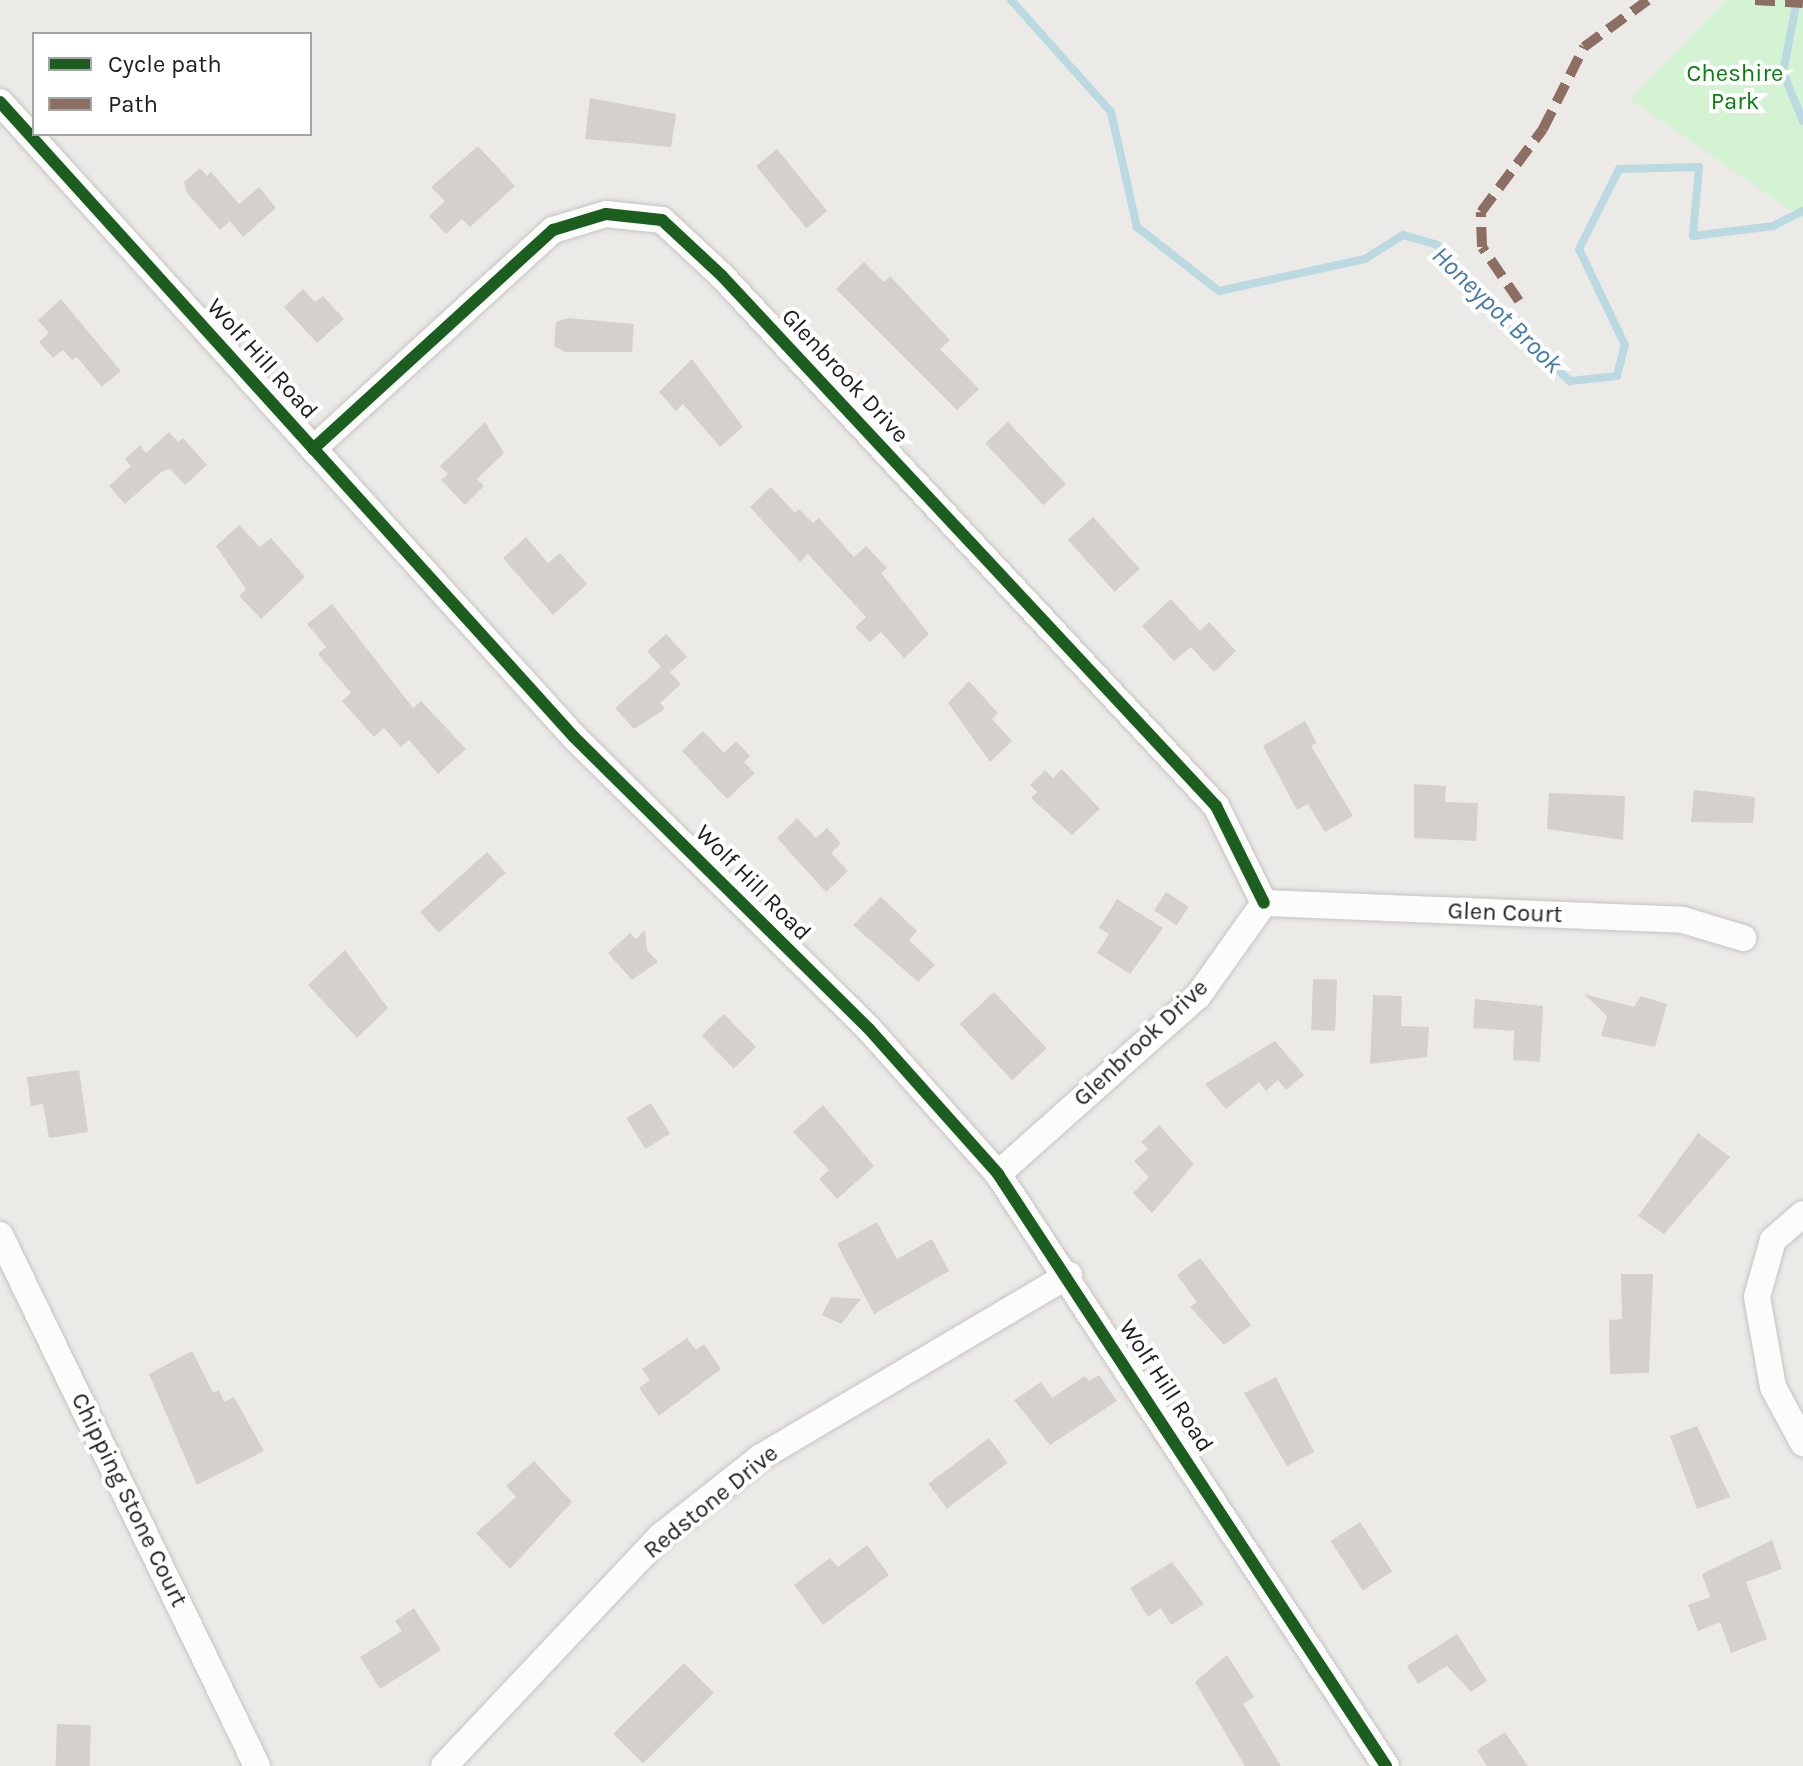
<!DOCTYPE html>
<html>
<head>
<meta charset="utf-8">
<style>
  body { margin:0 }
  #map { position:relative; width:1803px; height:1766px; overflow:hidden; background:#eceae7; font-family:Karla,sans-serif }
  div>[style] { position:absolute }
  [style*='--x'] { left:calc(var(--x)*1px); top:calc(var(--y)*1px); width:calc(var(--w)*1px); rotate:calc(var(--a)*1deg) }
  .park>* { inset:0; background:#d4f3d3 }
  .stream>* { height:8px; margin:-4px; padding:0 4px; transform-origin:4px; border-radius:4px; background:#bad9e1 }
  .building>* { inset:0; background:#d3d0ce; transform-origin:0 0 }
  .roads { filter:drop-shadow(0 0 2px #c5c4c3) drop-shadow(0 0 2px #c5c4c3) }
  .minor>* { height:26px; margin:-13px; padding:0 13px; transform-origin:13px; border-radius:13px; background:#fcfcfb }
  .quiet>* { height:10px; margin-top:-5px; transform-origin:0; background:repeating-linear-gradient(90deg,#8d6e63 0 20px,transparent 0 30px) }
  .cycleway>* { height:12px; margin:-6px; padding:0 6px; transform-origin:6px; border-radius:6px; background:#1b5e20 }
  span { translate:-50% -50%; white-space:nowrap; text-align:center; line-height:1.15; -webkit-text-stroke:8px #fff; paint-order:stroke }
  .park-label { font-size:24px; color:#0a7f10 }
  .street-label { font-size:24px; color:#1e1e1e }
  .water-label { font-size:26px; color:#467aa8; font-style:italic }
  .legend { position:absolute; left:32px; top:32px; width:280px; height:104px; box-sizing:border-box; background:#fff; border:2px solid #a5a5a5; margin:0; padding:10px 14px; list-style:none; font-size:24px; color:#1e1e1e }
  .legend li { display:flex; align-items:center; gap:16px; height:40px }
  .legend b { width:40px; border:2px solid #a5a5a5 }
</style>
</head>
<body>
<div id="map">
  <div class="park">
    <i style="clip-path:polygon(1726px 0,1803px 0,1803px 219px,1630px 99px)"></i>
  </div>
  <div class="stream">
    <i style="--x:1011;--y:0;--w:150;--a:48.2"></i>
    <i style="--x:1111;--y:112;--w:118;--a:77.3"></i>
    <i style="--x:1137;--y:227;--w:104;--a:38"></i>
    <i style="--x:1219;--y:291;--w:149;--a:-12.4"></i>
    <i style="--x:1365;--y:259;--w:45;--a:-32.3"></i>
    <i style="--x:1403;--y:235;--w:35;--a:16"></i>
    <i style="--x:1437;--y:245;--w:100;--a:48.7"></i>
    <i style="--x:1503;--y:320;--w:91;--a:42.3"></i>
    <i style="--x:1570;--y:381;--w:47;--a:-6.1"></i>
    <i style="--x:1617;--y:376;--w:32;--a:-76"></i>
    <i style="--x:1625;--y:345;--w:106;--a:-115.6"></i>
    <i style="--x:1579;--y:249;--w:89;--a:-63.4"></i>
    <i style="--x:1619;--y:169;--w:80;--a:-1.4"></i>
    <i style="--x:1699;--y:167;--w:69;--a:95"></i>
    <i style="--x:1693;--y:236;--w:81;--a:-7.1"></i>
    <i style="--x:1773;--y:226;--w:34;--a:-27"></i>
    <i style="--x:1797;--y:0;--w:74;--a:100.9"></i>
    <i style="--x:1783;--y:73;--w:52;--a:67.4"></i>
  </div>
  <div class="building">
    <i style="clip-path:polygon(590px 98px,676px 114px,671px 147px,585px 139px)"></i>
    <i style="clip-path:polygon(478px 146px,515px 186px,470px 227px,462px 219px,446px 234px,429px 216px,445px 201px,431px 187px)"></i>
    <i style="left:777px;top:149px;width:80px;height:27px;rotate:51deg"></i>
    <i style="clip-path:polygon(200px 168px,207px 176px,211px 172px,239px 204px,259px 187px,276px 208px,243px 237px,230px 221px,220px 230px,187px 193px,184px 182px)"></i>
    <i style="clip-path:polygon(864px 262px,884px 282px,890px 276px,950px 340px,940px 349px,979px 389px,957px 410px,836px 289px)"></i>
    <i style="clip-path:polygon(303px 289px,315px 302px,323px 296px,344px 319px,317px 343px,284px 307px)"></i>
    <i style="clip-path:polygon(61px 299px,121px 371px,102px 387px,77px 357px,72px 360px,63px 350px,53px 358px,39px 342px,49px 333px,38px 320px)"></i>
    <i style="clip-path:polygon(568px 318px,634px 324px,632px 352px,565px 352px,554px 346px,556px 322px)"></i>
    <i style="clip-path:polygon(692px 359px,743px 427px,720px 447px,683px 404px,676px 411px,659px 392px)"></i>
    <i style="clip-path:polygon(485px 422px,504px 453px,477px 479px,484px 486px,465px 505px,441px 480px,448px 474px,440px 466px)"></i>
    <i style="left:1008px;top:422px;width:85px;height:31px;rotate:47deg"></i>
    <i style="clip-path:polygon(169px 432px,178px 442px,183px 438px,207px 465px,185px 485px,170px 469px,161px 472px,125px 504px,109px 486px,131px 466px,125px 459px,140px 445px,146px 453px)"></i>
    <i style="clip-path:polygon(771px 487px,795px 513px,799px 509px,813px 523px,819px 518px,854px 557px,866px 546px,887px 568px,881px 573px,929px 634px,904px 658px,881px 632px,870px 642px,855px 627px,866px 617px,808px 554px,800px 562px,750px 507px)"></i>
    <i style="left:1093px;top:517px;width:70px;height:34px;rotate:48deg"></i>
    <i style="clip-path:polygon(239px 525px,260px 547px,271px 538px,305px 577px,261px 619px,239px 596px,246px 589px,216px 546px)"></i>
    <i style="clip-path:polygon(526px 537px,548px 563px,560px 553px,587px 584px,553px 615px,503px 558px)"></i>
    <i style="clip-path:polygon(1171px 599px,1200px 631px,1209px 622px,1236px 651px,1214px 672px,1191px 647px,1174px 661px,1142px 626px)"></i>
    <i style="clip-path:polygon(332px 604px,413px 708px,421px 701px,466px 749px,438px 774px,409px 740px,401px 747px,384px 728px,374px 737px,342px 701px,351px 693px,318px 654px,326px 647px,307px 624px)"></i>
    <i style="clip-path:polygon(666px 634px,687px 657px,670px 672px,681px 684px,660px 703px,665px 709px,634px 729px,615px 708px,661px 667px,647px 651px)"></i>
    <i style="clip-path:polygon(969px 681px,998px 713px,992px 719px,1012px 741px,990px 762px,948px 703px)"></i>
    <i style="clip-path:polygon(1305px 721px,1317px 743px,1311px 746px,1353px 816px,1325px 832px,1308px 804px,1297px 810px,1263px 746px)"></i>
    <i style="clip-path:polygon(703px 731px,724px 753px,736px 741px,750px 756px,744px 762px,755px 773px,727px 799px,682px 751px)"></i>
    <i style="clip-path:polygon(1062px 769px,1100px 809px,1072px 835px,1031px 798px,1037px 792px,1030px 785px,1045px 770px,1053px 778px)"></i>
    <i style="clip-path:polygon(1414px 784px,1446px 786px,1445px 802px,1478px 803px,1476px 841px,1414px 838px)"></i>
    <i style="clip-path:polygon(1694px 790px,1755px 797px,1753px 823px,1691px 822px)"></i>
    <i style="clip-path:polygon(1549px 793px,1625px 796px,1623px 840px,1547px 829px)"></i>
    <i style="clip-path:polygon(797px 818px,816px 838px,827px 828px,841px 843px,831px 853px,848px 871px,826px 892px,777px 838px)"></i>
    <i style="left:487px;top:852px;width:28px;height:90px;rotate:48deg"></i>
    <i style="left:1166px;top:892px;width:27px;height:22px;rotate:33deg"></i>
    <i style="clip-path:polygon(881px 897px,917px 931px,909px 940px,935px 965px,918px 982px,853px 925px)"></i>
    <i style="clip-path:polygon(1117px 899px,1163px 928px,1130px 974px,1097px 953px,1109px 934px,1099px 928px)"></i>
    <i style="clip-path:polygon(645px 930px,647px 950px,658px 962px,632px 980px,608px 953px,630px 933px,636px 939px)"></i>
    <i style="clip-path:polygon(345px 950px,388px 1008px,357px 1038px,308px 985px)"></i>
    <i style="left:1313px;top:979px;width:24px;height:51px;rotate:2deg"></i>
    <i style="left:994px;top:992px;width:77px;height:47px;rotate:47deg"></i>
    <i style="clip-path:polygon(1584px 994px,1634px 1007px,1641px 996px,1667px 1004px,1655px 1047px,1601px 1036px,1607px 1016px)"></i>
    <i style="clip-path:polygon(1373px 995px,1402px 996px,1401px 1026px,1429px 1027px,1427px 1057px,1370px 1064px)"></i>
    <i style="clip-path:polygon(1475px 999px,1543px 1006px,1540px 1062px,1513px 1060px,1514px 1031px,1473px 1028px)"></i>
    <i style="left:724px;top:1014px;width:46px;height:31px;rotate:46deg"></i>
    <i style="clip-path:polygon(1275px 1041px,1304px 1075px,1286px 1090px,1278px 1080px,1266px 1091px,1259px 1082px,1226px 1109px,1205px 1084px)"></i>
    <i style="clip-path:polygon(79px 1070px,88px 1132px,49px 1138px,43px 1104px,31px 1106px,27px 1077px)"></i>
    <i style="left:651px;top:1103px;width:36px;height:29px;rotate:58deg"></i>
    <i style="clip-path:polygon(823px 1105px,874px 1166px,837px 1199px,819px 1179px,829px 1170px,793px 1132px)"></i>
    <i style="clip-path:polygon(1159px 1125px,1194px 1164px,1152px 1213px,1133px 1193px,1149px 1177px,1134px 1161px,1148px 1149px,1141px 1142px)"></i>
    <i style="clip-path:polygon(1698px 1133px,1730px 1157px,1664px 1234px,1638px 1216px)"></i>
    <i style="clip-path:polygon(877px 1222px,897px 1259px,932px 1239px,949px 1271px,874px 1314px,837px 1244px)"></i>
    <i style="clip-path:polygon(1200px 1258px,1251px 1325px,1224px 1345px,1190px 1307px,1197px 1302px,1177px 1275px)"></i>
    <i style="clip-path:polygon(1621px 1274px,1653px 1274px,1649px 1373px,1610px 1374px,1609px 1320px,1622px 1319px)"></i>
    <i style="clip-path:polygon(831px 1297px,861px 1299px,841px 1324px,822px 1315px)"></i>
    <i style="clip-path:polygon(687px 1338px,696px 1350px,704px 1344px,721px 1369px,659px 1416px,639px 1388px,650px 1380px,642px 1369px)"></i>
    <i style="clip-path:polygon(192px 1351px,213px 1393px,219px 1390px,224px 1402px,234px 1397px,264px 1451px,197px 1485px,149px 1374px)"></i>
    <i style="clip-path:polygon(1099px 1375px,1117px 1401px,1050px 1445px,1014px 1400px,1041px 1382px,1052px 1398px,1085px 1376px,1089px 1381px)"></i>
    <i style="clip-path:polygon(1276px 1377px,1314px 1452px,1287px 1466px,1244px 1393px)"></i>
    <i style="clip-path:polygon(1697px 1426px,1730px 1497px,1697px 1509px,1670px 1436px)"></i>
    <i style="left:989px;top:1438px;width:31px;height:76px;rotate:53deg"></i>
    <i style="clip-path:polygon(534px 1461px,572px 1502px,510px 1569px,476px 1533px,516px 1497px,506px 1486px)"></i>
    <i style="left:1360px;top:1522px;width:59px;height:35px;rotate:57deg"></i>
    <i style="clip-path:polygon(1772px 1540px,1782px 1569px,1746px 1582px,1767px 1639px,1731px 1653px,1720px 1622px,1698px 1631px,1688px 1605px,1710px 1597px,1702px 1574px)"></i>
    <i style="clip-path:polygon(867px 1545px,889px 1575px,823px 1625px,794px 1585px,830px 1558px,838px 1567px)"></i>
    <i style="clip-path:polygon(1172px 1562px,1204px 1604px,1171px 1625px,1161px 1608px,1148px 1617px,1130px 1588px)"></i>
    <i style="clip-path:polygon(414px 1608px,441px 1650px,380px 1689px,360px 1657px,402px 1631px,395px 1621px)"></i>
    <i style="clip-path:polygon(1457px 1634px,1487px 1681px,1471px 1692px,1447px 1666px,1418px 1684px,1407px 1666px)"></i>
    <i style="clip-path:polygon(1227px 1655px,1254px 1697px,1243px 1704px,1281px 1766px,1245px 1766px,1195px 1682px)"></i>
    <i style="left:684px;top:1663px;width:42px;height:100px;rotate:45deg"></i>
    <i style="left:57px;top:1724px;width:34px;height:42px;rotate:2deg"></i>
    <i style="clip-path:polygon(1505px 1732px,1528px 1766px,1487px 1766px,1477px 1750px)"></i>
  </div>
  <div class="roads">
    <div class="minor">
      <i style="--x:0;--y:102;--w:856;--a:47.89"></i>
      <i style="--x:574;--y:737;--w:415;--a:44.7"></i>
      <i style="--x:869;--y:1029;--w:194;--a:48.3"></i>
      <i style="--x:998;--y:1174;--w:708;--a:56.76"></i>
      <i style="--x:313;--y:449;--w:325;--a:-42.4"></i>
      <i style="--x:553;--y:230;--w:55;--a:-16.8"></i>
      <i style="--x:606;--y:214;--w:56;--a:6.1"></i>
      <i style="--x:662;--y:220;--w:82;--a:43"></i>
      <i style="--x:722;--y:276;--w:725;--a:47.01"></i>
      <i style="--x:1216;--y:806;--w:108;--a:63.7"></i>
      <i style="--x:1264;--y:903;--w:419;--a:2.3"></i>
      <i style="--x:1683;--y:920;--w:63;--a:16.7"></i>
      <i style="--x:998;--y:1174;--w:268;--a:-41.7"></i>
      <i style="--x:1198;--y:996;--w:114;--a:-54.6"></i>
      <i style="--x:1803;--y:1214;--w:40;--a:139"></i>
      <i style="--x:1773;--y:1240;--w:59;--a:105.7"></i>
      <i style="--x:1757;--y:1297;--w:91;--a:79.9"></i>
      <i style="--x:1773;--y:1387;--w:64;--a:61.8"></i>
      <i style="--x:0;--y:1235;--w:590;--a:64.17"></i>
      <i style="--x:444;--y:1766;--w:316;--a:-46.7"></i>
      <i style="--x:661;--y:1536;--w:127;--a:-38.3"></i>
      <i style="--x:761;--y:1457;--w:358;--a:-30.6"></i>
    </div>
  </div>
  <div class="quiet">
    <i style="--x:1755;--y:0;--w:48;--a:3.6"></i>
    <i style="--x:1519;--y:301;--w:65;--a:-124.4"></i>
    <i style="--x:1482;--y:247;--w:35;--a:-92"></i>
    <i style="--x:1481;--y:212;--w:104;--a:-53.2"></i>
    <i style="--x:1543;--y:129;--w:92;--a:-63.4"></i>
    <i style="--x:1584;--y:47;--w:79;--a:-36.3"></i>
  </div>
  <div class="cycleway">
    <i style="--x:0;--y:102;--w:856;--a:47.89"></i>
    <i style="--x:574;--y:737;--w:415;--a:44.7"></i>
    <i style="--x:869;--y:1029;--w:194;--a:48.3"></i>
    <i style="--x:998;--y:1174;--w:708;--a:56.76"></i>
    <i style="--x:313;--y:449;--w:325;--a:-42.4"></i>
    <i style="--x:553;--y:230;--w:55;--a:-16.8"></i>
    <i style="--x:606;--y:214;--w:56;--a:6.1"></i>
    <i style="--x:662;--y:220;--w:82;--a:43"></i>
    <i style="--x:722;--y:276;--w:725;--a:47.01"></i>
    <i style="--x:1216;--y:806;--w:108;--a:63.7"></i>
  </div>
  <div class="park-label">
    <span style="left:1735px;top:88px">Cheshire<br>Park</span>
  </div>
  <div class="street-label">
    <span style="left:262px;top:359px;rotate:48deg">Wolf Hill Road</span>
    <span style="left:845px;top:376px;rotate:47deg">Glenbrook Drive</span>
    <span style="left:753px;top:883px;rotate:45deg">Wolf Hill Road</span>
    <span style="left:1505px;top:913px;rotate:2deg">Glen Court</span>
    <span style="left:1141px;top:1043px;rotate:-43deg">Glenbrook Drive</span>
    <span style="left:1166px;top:1386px;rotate:57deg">Wolf Hill Road</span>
    <span style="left:129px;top:1500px;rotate:64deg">Chipping Stone Court</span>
    <span style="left:711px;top:1502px;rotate:-39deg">Redstone Drive</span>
  </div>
  <div class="water-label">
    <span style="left:1497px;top:310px;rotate:44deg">Honeypot Brook</span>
  </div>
  <ul class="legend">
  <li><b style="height:10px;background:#1b5e20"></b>Cycle path</li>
  <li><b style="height:10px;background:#8d6e63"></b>Path</li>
  </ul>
</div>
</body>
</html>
